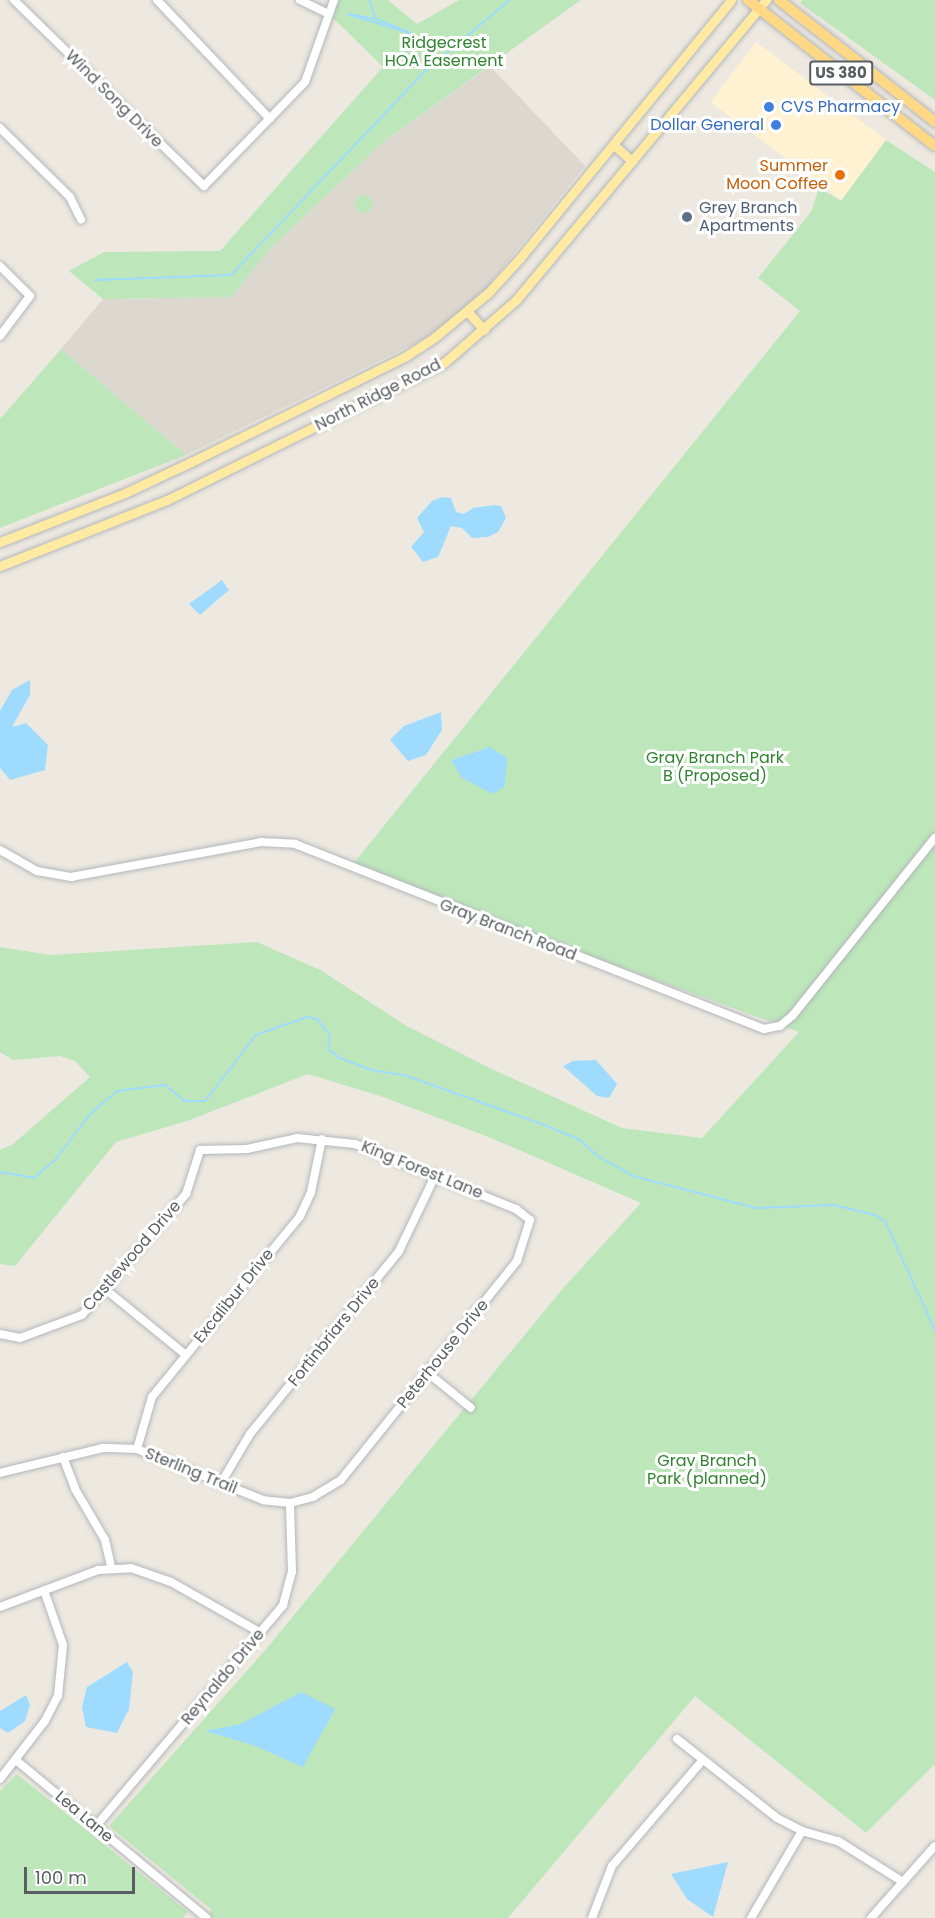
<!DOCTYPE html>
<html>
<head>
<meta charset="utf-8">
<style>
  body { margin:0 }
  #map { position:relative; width:935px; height:1918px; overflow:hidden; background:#ede9e0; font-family:Poppins,sans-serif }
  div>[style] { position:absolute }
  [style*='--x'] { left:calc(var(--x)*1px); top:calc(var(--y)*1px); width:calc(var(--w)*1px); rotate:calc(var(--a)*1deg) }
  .commercial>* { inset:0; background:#fff2d3; transform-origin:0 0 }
  .education>* { inset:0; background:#ddd8cf }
  .green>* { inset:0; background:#bde7ba }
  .round { border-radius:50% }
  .water>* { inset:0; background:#9edbff }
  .stream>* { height:2px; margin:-1px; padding:0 1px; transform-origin:1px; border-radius:1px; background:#9edbff }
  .roads { filter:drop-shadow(0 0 2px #b3b7bc) drop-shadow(0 0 2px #b3b7bc) }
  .minor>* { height:8px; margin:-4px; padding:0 4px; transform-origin:4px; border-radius:4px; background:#fff }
  .major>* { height:9px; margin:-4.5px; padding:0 4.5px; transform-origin:4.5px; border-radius:4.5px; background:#ffeaa3 }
  .highway>* { height:10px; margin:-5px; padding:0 5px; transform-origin:5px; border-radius:5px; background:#ffd885 }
  .dots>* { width:16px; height:16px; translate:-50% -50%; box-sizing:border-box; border:3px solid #fff; border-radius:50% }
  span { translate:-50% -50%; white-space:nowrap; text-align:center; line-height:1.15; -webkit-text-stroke:6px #fff; paint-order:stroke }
  .shield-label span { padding:2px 4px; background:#fff; border:2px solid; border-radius:4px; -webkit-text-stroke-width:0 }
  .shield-label { font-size:15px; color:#595e62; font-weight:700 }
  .park-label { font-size:16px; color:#30832f }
  .street-label { font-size:16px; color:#595e62 }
  .shop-label { font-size:16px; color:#366cbe }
  .left { translate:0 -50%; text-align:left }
  .right { translate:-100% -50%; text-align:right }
  .food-label { font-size:16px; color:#c56008 }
  .service-label { font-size:16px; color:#4e5e75 }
  .scale { position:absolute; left:24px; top:1867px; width:111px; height:27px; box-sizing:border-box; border:3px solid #595e62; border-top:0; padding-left:8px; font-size:18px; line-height:21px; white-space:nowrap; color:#595e62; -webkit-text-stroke:4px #fff; paint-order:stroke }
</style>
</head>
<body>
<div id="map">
  <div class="commercial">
    <i style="left:756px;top:42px;width:163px;height:75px;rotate:37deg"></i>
  </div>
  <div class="education">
    <i style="clip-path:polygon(490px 66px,585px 166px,485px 290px,430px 336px,186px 455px,61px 349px,103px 299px,231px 297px,271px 248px,383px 142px)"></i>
  </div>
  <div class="green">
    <i style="clip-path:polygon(340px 0,388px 0,417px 24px,459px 0,581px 0,383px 142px,271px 248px,231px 297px,103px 299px,69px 271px,104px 252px,220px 251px,383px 67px,331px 16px)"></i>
    <i style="clip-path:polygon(802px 0,935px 0,935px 100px,800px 3px)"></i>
    <i style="clip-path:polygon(886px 140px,935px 172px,935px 1764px,866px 1833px,695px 1696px,508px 1918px,206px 1918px,212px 1910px,109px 1826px,267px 1648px,565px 1286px,641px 1203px,491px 1138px,383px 1097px,308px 1074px,187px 1121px,116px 1142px,15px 1266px,0 1264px,0 1150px,13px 1144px,90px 1077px,75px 1061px,60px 1056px,13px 1060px,0 1052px,0 947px,51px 955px,257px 942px,322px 971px,405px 1025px,492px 1069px,622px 1128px,702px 1138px,799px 1032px,349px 869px,800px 311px,758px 278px,811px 212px,819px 188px,841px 201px)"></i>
    <i class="round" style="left:355px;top:195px;width:18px;height:18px"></i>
    <i style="clip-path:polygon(61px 349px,186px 455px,0 528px,0 419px)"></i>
    <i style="clip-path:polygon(17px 1774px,188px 1912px,183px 1918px,0 1918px,0 1791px)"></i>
  </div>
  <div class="water">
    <i style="clip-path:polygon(442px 497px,451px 498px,456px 512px,464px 514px,473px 508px,495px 505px,501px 506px,506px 518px,498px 532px,488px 537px,472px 538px,462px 528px,451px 526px,438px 557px,423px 562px,411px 547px,424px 532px,417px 518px,432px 501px)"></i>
    <i style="clip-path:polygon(222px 580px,229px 590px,200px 615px,189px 604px)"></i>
    <i style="clip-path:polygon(30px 680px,30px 695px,12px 727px,26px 723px,48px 745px,45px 770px,10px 780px,0 768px,0 711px,12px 690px)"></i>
    <i style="clip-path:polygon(441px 712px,442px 730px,426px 755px,408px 761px,390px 740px,404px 726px)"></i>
    <i style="clip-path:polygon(490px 747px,507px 758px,505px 786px,493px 794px,462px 778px,451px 760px)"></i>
    <i style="clip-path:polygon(596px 1060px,617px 1084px,609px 1098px,597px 1096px,563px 1066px,573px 1061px)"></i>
    <i style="clip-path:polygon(127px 1662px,133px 1672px,129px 1709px,117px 1733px,86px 1727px,82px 1707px,87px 1687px)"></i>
    <i style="clip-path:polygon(301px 1692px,335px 1709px,303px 1767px,253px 1745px,205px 1731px,241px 1724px)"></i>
    <i style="clip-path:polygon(26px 1695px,30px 1705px,25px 1721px,8px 1733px,0 1728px,0 1711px)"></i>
    <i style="clip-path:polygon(728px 1862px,713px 1917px,687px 1899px,671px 1874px)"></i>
  </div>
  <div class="stream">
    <i style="--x:369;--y:0;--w:20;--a:70"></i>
    <i style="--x:376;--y:19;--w:37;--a:22"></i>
    <i style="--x:410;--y:33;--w:65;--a:-163"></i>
    <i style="--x:348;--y:14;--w:28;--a:10"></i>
    <i style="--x:95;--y:280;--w:136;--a:-2.1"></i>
    <i style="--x:231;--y:275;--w:283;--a:-46.4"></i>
    <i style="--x:426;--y:70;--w:109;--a:-39.8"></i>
    <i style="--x:0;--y:1172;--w:35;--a:10"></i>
    <i style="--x:34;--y:1178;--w:28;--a:-41"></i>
    <i style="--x:55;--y:1160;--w:59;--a:-52.5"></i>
    <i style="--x:91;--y:1113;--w:34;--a:-40"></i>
    <i style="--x:117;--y:1091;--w:48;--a:-7.1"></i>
    <i style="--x:165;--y:1085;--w:26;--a:39"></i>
    <i style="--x:185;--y:1101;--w:20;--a:0"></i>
    <i style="--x:205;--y:1101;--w:83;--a:-52.3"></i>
    <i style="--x:256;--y:1035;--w:54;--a:-19.4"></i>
    <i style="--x:307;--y:1017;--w:10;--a:11"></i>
    <i style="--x:317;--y:1019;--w:21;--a:51"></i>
    <i style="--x:330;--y:1035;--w:14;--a:98"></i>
    <i style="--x:328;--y:1049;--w:15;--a:37"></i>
    <i style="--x:340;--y:1058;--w:33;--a:21"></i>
    <i style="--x:371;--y:1070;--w:36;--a:9"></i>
    <i style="--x:407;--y:1076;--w:143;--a:19.6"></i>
    <i style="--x:542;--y:1124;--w:41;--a:22.8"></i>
    <i style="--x:580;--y:1140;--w:25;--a:42"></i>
    <i style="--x:599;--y:1157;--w:39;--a:29"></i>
    <i style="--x:633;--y:1176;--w:127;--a:14.6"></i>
    <i style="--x:756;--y:1208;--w:78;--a:-2.2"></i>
    <i style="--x:834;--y:1205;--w:42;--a:13.7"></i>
    <i style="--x:875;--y:1215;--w:12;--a:31"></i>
    <i style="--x:885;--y:1221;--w:120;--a:65.4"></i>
  </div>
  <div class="roads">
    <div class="minor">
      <i style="--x:14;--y:0;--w:266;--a:44.4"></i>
      <i style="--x:204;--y:186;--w:145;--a:-45.8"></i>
      <i style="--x:305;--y:82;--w:87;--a:-70.5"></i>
      <i style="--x:157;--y:0;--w:164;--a:46.5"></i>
      <i style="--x:300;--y:0;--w:32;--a:26"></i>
      <i style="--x:0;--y:128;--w:98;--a:44.6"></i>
      <i style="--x:70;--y:197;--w:25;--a:64"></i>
      <i style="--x:0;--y:266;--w:42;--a:45"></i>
      <i style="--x:30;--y:296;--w:50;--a:126.9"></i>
      <i style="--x:0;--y:850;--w:43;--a:29.6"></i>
      <i style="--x:37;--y:871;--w:35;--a:10"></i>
      <i style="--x:71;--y:877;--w:193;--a:-10.4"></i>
      <i style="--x:261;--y:842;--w:34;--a:3"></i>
      <i style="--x:295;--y:844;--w:504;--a:21.53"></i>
      <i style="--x:764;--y:1029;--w:16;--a:-11"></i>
      <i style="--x:780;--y:1026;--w:17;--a:-40"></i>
      <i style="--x:793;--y:1015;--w:227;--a:-51.3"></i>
      <i style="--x:105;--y:1289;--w:104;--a:39.2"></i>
      <i style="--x:0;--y:1334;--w:20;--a:11"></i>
      <i style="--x:20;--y:1338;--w:66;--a:-20.4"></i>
      <i style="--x:82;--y:1315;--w:160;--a:-49.3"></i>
      <i style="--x:186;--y:1194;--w:46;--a:-72.3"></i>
      <i style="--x:200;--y:1150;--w:47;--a:-1.2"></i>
      <i style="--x:247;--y:1149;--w:51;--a:-12.4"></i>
      <i style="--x:297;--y:1138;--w:58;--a:5.9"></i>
      <i style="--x:355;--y:1144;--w:174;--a:22"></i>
      <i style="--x:516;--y:1209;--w:18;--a:38"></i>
      <i style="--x:530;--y:1220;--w:43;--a:107.6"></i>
      <i style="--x:517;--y:1261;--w:281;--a:128.8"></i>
      <i style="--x:341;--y:1480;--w:33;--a:149"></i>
      <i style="--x:313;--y:1497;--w:24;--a:165"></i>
      <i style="--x:290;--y:1503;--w:27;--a:-174"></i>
      <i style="--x:263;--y:1500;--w:136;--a:-158"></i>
      <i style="--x:137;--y:1449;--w:34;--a:-178"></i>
      <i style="--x:103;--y:1448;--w:106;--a:166.4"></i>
      <i style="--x:428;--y:1373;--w:55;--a:39.1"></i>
      <i style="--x:137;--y:1449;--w:54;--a:-73.9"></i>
      <i style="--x:152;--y:1397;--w:234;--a:-50.7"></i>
      <i style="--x:300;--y:1216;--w:26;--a:-65"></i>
      <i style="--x:311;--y:1192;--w:54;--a:-78.3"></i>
      <i style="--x:63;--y:1457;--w:34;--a:69"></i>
      <i style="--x:75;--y:1489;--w:59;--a:59.5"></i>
      <i style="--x:105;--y:1540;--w:27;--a:77"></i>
      <i style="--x:221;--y:1483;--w:57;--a:-59.4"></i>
      <i style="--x:250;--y:1434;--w:236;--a:-50.8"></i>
      <i style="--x:399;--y:1251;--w:85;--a:-64.3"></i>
      <i style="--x:0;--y:1607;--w:105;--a:-20.7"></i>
      <i style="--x:98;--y:1570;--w:33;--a:-3"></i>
      <i style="--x:131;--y:1568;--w:42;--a:19.3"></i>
      <i style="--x:171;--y:1582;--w:103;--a:29.5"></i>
      <i style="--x:677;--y:1739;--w:127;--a:38.3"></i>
      <i style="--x:777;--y:1818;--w:28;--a:27"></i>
      <i style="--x:802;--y:1831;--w:37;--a:16"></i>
      <i style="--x:838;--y:1841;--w:77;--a:32.2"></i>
      <i style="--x:17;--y:1761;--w:246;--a:39.6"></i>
      <i style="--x:0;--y:1779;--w:73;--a:-52.2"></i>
      <i style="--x:45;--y:1721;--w:28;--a:-63"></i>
      <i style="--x:58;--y:1696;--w:51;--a:-84.4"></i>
      <i style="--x:63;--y:1645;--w:58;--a:-109.1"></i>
      <i style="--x:95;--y:1827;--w:291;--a:-49.7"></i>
      <i style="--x:283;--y:1605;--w:34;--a:-75"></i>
      <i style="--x:292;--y:1572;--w:69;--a:-91.7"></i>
      <i style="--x:592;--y:1918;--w:56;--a:-69"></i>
      <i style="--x:612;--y:1866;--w:140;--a:-49.4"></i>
      <i style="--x:751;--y:1918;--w:101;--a:-59.6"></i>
      <i style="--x:871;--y:1918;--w:96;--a:-48.4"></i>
    </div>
    <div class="major">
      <i style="--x:614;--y:145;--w:24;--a:42"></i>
      <i style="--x:468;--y:312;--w:24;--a:48"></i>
      <i style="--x:0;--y:542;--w:134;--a:-21.4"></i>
      <i style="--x:125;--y:493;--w:73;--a:-25.2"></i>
      <i style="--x:191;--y:462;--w:240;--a:-26.2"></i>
      <i style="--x:406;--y:356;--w:35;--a:-33"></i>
      <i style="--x:435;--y:337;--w:70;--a:-39.8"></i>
      <i style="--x:489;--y:292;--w:46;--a:-47.6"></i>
      <i style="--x:520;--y:258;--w:333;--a:-50.7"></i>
      <i style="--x:0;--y:566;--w:180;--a:-21.6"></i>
      <i style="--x:167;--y:500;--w:310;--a:-26.4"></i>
      <i style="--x:445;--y:362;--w:94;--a:-41.1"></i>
      <i style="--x:516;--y:300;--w:391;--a:-50.2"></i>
    </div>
    <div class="highway">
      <i style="--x:748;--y:0;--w:237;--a:38"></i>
      <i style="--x:779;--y:0;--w:198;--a:38"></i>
    </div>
  </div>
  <div class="dots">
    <i style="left:769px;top:107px;background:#3f7fe0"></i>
    <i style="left:776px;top:125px;background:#3f7fe0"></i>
    <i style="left:840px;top:175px;background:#e8710a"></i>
    <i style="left:687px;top:217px;background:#5c6f8a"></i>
  </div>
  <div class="shield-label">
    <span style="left:841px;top:73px">US 380</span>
  </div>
  <div class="park-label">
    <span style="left:444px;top:52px">Ridgecrest<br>HOA Easement</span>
    <span style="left:715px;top:767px">Gray Branch Park<br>B (Proposed)</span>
    <span style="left:707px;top:1470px">Gray Branch<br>Park (planned)</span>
  </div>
  <div class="street-label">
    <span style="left:114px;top:99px;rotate:45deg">Wind Song Drive</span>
    <span style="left:378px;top:395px;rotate:-27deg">North Ridge Road</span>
    <span style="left:508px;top:930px;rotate:21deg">Gray Branch Road</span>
    <span style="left:422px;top:1170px;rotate:22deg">King Forest Lane</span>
    <span style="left:132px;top:1256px;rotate:-49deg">Castlewood Drive</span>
    <span style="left:234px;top:1296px;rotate:-51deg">Excalibur Drive</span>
    <span style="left:334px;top:1332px;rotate:-51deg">Fortinbriars Drive</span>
    <span style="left:443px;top:1354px;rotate:-51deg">Peterhouse Drive</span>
    <span style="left:191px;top:1471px;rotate:22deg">Sterling Trail</span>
    <span style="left:223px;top:1677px;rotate:-50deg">Reynaldo Drive</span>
    <span style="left:84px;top:1817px;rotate:40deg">Lea Lane</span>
  </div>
  <div class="shop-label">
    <span class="left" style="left:781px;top:107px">CVS Pharmacy</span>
    <span class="right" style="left:764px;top:125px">Dollar General</span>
  </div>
  <div class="food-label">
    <span class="right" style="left:828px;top:175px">Summer<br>Moon Coffee</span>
  </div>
  <div class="service-label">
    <span class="left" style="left:699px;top:217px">Grey Branch<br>Apartments</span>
  </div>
  <div class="scale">100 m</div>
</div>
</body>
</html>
